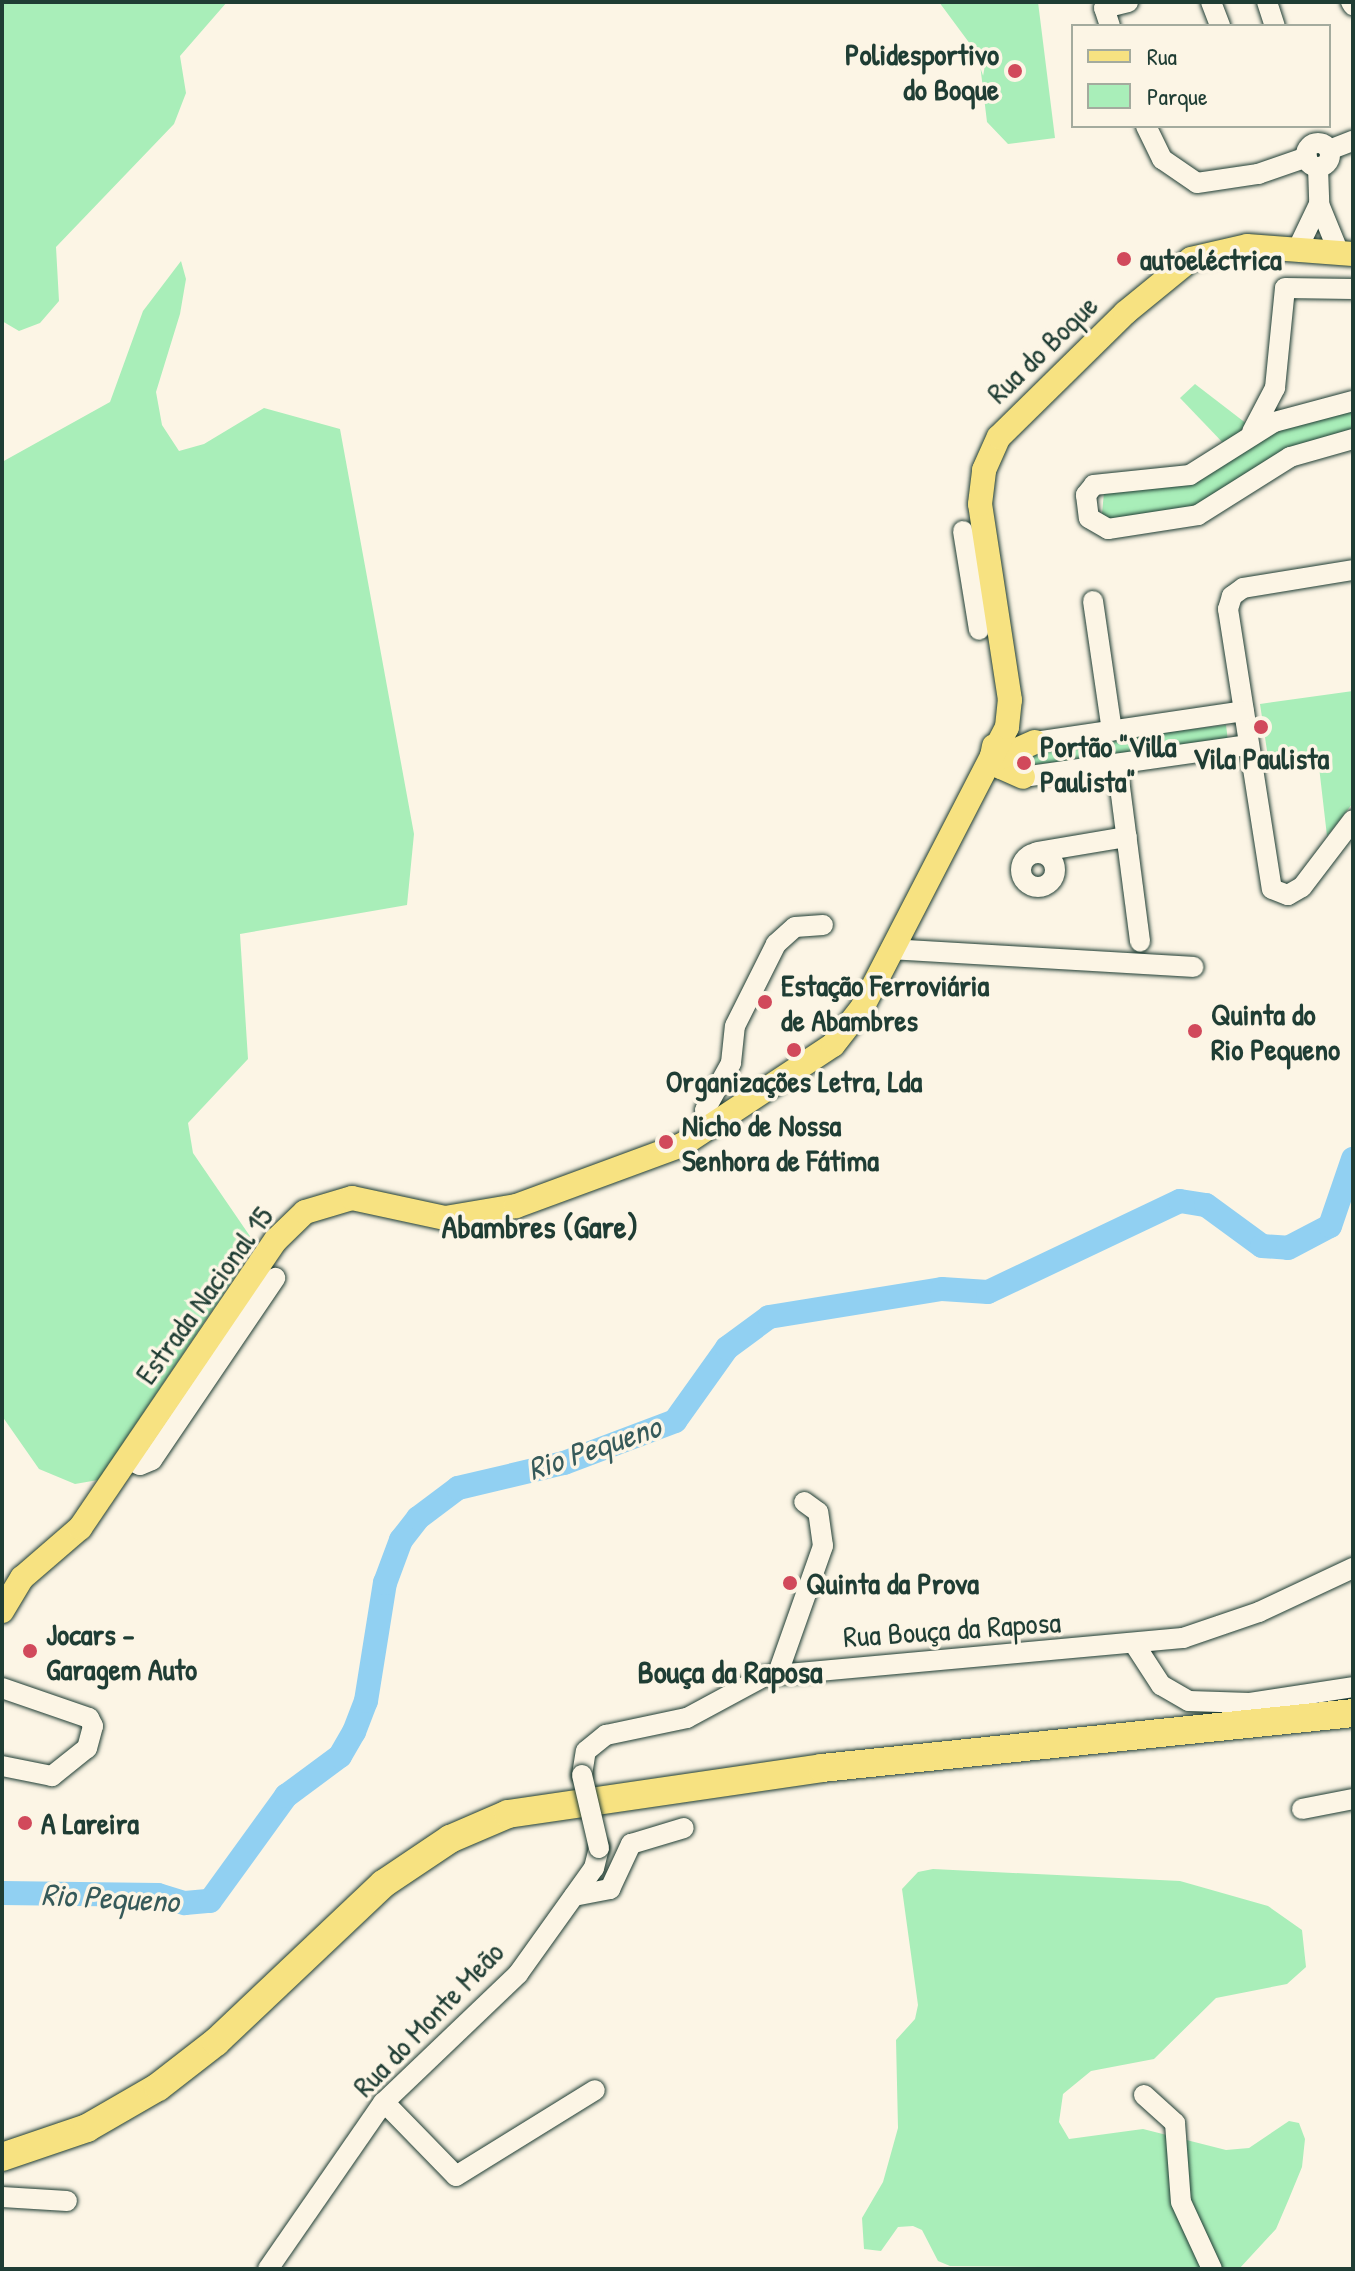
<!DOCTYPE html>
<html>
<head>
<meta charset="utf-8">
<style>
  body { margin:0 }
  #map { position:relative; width:1355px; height:2271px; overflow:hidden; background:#fcf5e5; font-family:"Patrick Hand",sans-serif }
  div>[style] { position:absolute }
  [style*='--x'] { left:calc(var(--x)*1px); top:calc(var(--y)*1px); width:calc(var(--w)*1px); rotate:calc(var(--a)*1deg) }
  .green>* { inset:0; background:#a9eeb9; transform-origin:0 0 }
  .river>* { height:24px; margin:-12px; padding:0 12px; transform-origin:12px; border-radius:12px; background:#91d0f2 }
  .roads { filter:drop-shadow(0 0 2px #1f3d34) drop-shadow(0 0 2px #1f3d34) }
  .minor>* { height:20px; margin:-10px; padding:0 10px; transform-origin:10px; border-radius:10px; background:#fcf5e5 }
  .minor>.ring { margin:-10px; padding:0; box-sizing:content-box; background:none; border:20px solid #fcf5e5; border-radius:50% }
  .major>* { height:24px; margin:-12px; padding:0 12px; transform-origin:12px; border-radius:12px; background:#f7e281 }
  .highway>* { height:28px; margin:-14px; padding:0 14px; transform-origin:14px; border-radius:14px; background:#f7e281 }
  .bridges { filter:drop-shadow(0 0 2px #1f3d34) drop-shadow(0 0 2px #1f3d34) }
  .minor-bridge>* { height:20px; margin:-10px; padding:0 10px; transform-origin:10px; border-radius:10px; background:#fcf5e5 }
  .dots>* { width:22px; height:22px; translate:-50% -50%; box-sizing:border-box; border:4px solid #fcf5e5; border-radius:50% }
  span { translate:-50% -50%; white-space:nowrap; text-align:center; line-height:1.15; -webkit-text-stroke:7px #fcf5e5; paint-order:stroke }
  .poi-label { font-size:30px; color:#1f3d34; font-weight:700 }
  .right { translate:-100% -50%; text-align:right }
  .left { translate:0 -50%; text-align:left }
  .street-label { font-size:30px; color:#1f3d34 }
  .neighbourhood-label { font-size:32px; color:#1f3d34; font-weight:700 }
  .water-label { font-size:32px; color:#365a5a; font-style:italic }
  .frame { position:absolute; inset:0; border:4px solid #1f3d34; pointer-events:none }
  .legend { position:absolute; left:1071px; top:24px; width:260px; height:104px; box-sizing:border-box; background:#fcf5e5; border:2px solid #a4ab9e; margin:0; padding:10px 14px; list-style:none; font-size:24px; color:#1f3d34 }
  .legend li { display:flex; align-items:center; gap:16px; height:40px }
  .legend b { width:40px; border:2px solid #a4ab9e }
</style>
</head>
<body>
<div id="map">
  <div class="green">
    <i style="clip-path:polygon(2px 2px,227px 2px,180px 56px,186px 93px,174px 124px,56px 247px,59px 301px,40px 323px,19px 331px,2px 321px)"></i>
    <i style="clip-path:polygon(939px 2px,1038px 2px,1055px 138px,1008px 144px,987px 122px,979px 56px)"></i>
    <i style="clip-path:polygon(181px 261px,186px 279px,180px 314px,156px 392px,162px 425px,179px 451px,204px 444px,264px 408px,340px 429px,414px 834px,407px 905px,240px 934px,248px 1059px,188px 1123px,193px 1153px,256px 1245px,98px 1480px,75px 1484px,39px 1469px,2px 1416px,2px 462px,110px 402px,143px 311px)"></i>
    <i style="clip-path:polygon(1195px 384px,1247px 424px,1226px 446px,1180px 398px)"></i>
    <i style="clip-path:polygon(1353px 409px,1353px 432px,1309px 442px,1198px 508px,1110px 522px,1102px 514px,1104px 492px,1188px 484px,1282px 428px)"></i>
    <i style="clip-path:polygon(1353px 691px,1353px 803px,1327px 836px,1318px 758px,1269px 764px,1260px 704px)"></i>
    <i style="left:1226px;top:725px;width:16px;height:205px;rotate:83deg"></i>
    <i style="clip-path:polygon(933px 1869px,1180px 1881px,1268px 1906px,1302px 1930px,1306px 1967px,1287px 1984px,1216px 1998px,1154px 2059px,1091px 2071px,1063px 2094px,1059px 2122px,1069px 2139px,1143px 2129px,1226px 2150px,1249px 2148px,1289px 2121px,1299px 2123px,1305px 2139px,1302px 2167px,1288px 2201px,1276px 2229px,1239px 2269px,950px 2266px,938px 2261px,922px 2230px,913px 2226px,898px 2227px,881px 2251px,864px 2249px,862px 2218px,883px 2182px,898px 2128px,896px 2040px,915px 2019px,918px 2005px,902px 1889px,918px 1872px)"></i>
  </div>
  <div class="river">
    <i style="--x:2;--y:1893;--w:156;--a:0.7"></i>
    <i style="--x:158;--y:1895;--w:28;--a:17"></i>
    <i style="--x:185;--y:1903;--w:25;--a:-5"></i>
    <i style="--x:210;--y:1901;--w:130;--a:-54.1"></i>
    <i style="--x:286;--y:1796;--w:67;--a:-36.5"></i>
    <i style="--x:340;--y:1756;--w:28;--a:-60"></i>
    <i style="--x:354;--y:1732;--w:33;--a:-69"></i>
    <i style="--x:366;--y:1701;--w:120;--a:-80.9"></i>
    <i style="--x:385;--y:1583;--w:46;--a:-69.6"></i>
    <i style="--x:401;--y:1540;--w:28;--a:-52"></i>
    <i style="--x:418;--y:1518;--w:50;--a:-36.9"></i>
    <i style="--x:458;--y:1488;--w:109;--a:-13.3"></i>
    <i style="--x:564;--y:1463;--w:119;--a:-20.7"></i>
    <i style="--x:675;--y:1421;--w:90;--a:-54.5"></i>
    <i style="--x:727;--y:1348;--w:52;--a:-36.4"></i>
    <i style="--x:769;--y:1317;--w:175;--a:-9.2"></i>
    <i style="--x:942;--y:1289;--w:46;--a:3.7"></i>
    <i style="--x:988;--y:1292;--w:212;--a:-25.4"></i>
    <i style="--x:1180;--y:1201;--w:26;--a:9"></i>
    <i style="--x:1206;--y:1205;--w:69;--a:36.2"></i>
    <i style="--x:1262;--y:1246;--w:26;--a:4"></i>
    <i style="--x:1288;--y:1248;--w:47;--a:-27.6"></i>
    <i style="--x:1330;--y:1226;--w:71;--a:-71.1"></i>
  </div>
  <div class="roads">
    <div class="minor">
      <i style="--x:1211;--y:2;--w:26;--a:69"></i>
      <i style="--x:1267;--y:2;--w:25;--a:72"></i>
      <i style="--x:1351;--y:2;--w:4;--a:56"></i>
      <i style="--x:1110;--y:26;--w:19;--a:-108"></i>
      <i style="--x:1104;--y:8;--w:25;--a:-14"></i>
      <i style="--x:1146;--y:126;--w:37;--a:64"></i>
      <i style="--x:1162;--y:159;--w:42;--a:34.4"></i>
      <i style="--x:1197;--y:183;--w:62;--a:-8.4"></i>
      <i style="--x:1258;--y:174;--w:52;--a:-19.1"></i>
      <i class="ring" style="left:1306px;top:143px;width:4px;height:4px"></i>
      <i style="--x:1329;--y:150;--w:26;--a:-21"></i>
      <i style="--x:1318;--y:167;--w:37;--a:88"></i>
      <i style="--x:1319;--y:204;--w:53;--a:67.8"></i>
      <i style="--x:1297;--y:250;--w:51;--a:-64.4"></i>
      <i style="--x:1353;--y:401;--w:82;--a:165.1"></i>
      <i style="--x:1274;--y:422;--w:99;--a:147.8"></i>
      <i style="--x:1190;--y:475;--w:97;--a:174.1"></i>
      <i style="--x:1094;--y:485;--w:13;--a:129"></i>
      <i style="--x:1086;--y:495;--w:23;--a:83"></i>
      <i style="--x:1089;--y:518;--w:22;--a:30"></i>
      <i style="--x:1108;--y:529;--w:91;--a:-8.8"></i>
      <i style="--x:1198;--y:515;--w:109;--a:-32.2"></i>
      <i style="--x:1290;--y:457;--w:66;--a:-15.9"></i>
      <i style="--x:1252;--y:432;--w:50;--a:-62.4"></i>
      <i style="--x:1275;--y:388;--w:100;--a:-84.3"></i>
      <i style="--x:1285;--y:288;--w:68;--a:0.8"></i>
      <i style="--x:963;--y:531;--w:100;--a:80.8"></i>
      <i style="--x:1353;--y:570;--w:111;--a:170.7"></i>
      <i style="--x:1243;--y:588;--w:14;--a:144"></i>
      <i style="--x:1232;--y:596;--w:14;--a:107"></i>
      <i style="--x:1228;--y:609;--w:283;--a:81.1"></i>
      <i style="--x:1272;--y:889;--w:17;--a:21"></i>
      <i style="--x:1288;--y:895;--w:16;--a:-30"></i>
      <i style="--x:1302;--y:887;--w:84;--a:-52.7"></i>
      <i style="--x:1093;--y:601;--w:131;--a:81.7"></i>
      <i style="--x:1035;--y:742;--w:211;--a:-8.4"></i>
      <i style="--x:1117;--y:764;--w:179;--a:82.6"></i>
      <i style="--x:1023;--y:777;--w:228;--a:-8.1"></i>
      <i style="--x:1037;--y:852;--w:91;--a:-9.5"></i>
      <i class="ring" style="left:1021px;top:853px;width:14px;height:14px"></i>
      <i style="--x:891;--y:949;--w:303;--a:3.4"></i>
      <i style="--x:709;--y:1130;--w:20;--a:-101"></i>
      <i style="--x:705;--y:1110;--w:54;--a:-61"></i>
      <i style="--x:731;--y:1063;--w:37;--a:-84"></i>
      <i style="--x:735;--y:1026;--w:92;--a:-63.4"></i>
      <i style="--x:776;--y:944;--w:25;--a:-42"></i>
      <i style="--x:795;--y:927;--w:28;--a:-4"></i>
      <i style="--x:128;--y:1459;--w:13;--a:27"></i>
      <i style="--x:140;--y:1465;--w:13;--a:-23"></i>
      <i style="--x:152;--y:1460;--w:220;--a:-55.9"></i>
      <i style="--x:1135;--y:1645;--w:48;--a:57"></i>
      <i style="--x:1161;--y:1685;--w:32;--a:30"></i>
      <i style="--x:1189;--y:1701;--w:61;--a:1.9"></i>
      <i style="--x:1250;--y:1703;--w:104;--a:-8.8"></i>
      <i style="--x:778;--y:1673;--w:135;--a:-70.5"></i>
      <i style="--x:823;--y:1546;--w:34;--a:-98"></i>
      <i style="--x:818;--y:1512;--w:17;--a:-144"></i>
      <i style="--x:2;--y:1688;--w:92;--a:19"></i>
      <i style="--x:89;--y:1718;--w:9;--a:63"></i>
      <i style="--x:93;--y:1726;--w:23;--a:105"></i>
      <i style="--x:87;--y:1748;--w:45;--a:141.3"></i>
      <i style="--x:52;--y:1776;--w:51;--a:-168.7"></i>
      <i style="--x:582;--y:1775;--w:24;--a:-81"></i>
      <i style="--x:586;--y:1751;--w:26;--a:-39"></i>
      <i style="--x:606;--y:1735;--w:83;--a:-11.9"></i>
      <i style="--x:687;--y:1718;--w:89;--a:-28.3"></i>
      <i style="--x:765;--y:1676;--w:420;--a:-5.2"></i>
      <i style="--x:1183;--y:1638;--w:80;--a:-18.9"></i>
      <i style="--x:1259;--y:1612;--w:104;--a:-25.1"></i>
      <i style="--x:1302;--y:1809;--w:52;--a:-11.1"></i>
      <i style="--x:574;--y:1896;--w:37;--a:-11"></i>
      <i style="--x:610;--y:1889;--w:50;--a:-65"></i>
      <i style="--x:631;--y:1844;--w:55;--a:-16.8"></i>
      <i style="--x:1144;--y:2095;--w:42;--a:42.1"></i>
      <i style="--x:1175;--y:2123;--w:79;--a:85.7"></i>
      <i style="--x:1181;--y:2202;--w:74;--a:65.2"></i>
      <i style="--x:384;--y:2102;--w:103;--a:45.8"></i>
      <i style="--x:456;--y:2176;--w:163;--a:-31.7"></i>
      <i style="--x:2;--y:2197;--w:65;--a:3.5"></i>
      <i style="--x:268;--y:2269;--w:202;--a:-55.3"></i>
      <i style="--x:383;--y:2103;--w:187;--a:-43.7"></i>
      <i style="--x:518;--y:1974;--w:130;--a:-54.4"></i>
      <i style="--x:594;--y:1868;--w:21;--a:-76"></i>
    </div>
    <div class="major">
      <i style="--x:994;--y:746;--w:10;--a:101"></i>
      <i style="--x:992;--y:756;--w:14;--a:51"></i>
      <i style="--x:1001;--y:767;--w:24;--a:24"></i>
      <i style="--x:990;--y:762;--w:49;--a:-24"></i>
      <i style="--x:2;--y:1611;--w:39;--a:-59"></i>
      <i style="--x:22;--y:1578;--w:77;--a:-40.8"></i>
      <i style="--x:80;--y:1528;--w:348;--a:-55.8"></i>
      <i style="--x:276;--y:1240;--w:40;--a:-44"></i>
      <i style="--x:305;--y:1212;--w:49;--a:-16.6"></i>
      <i style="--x:352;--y:1198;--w:95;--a:12.1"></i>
      <i style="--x:445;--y:1218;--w:72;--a:-9.6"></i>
      <i style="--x:516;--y:1206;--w:177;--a:-20.2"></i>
      <i style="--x:682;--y:1145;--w:181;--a:-33.5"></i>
      <i style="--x:833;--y:1045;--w:47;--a:-51.9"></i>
      <i style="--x:862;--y:1008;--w:316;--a:-62.7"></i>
      <i style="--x:1007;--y:727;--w:27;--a:-84"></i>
      <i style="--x:1010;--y:700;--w:198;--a:-98.7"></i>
      <i style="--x:980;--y:504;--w:34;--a:-83"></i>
      <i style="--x:984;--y:470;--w:36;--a:-66"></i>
      <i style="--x:999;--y:437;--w:177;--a:-44.5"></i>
      <i style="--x:1125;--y:313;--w:85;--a:-39.3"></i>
      <i style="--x:1191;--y:259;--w:57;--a:-13.1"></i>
      <i style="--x:1247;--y:246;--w:106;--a:4.3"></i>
    </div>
    <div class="highway">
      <i style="--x:2;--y:2157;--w:90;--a:-18.8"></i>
      <i style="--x:87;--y:2128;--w:82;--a:-30"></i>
      <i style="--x:158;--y:2087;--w:73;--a:-37.8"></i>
      <i style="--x:216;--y:2042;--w:230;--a:-43.4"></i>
      <i style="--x:383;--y:1884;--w:81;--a:-33.9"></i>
      <i style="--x:450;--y:1839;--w:63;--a:-23.3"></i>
      <i style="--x:508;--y:1814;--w:317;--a:-8.3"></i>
      <i style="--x:822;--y:1768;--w:534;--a:-5.91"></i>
    </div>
  </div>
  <div class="bridges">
    <div class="minor-bridge">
      <i style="--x:582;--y:1775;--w:75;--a:76.9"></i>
    </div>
  </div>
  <div class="dots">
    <i style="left:1015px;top:71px;background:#d1495b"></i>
    <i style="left:1124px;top:259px;background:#d1495b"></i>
    <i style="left:1261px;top:727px;background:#d1495b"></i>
    <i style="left:1024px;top:763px;background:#d1495b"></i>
    <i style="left:765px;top:1002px;background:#d1495b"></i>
    <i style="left:1195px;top:1031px;background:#d1495b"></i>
    <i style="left:794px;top:1050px;background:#d1495b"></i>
    <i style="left:666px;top:1142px;background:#d1495b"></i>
    <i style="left:790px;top:1583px;background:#d1495b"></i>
    <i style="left:30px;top:1651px;background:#d1495b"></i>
    <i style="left:25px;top:1823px;background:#d1495b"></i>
  </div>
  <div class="poi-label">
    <span class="right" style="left:999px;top:71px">Polidesportivo<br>do Boque</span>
    <span class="left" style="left:1140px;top:259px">autoeléctrica</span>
    <span class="left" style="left:1040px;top:763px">Portão "Villa<br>Paulista"</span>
    <span style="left:1261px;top:758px">Vila Paulista</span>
    <span class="left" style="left:781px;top:1002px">Estação Ferroviária<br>de Abambres</span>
    <span class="left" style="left:1211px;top:1031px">Quinta do<br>Rio Pequeno</span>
    <span style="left:794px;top:1081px">Organizações Letra, Lda</span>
    <span class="left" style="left:682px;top:1142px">Nicho de Nossa<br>Senhora de Fátima</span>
    <span class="left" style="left:806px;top:1583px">Quinta da Prova</span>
    <span class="left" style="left:46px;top:1651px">Jocars -<br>Garagem Auto</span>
    <span class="left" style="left:41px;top:1823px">A Lareira</span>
  </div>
  <div class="street-label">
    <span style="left:1042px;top:349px;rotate:-44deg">Rua do Boque</span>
    <span style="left:204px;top:1295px;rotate:-54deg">Estrada Nacional 15</span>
    <span style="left:952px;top:1629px;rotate:-4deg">Rua Bouça da Raposa</span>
    <span style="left:428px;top:2019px;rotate:-46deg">Rua do Monte Meão</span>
  </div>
  <div class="neighbourhood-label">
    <span style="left:540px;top:1227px">Abambres (Gare)</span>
    <span style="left:730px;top:1672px">Bouça da Raposa</span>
  </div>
  <div class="water-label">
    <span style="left:594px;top:1448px;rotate:-19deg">Rio Pequeno</span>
    <span style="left:110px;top:1898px;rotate:3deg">Rio Pequeno</span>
  </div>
  <div class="frame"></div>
  <ul class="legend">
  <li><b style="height:10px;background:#f7e281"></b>Rua</li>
  <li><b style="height:22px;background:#a9eeb9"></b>Parque</li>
  </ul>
</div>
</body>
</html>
